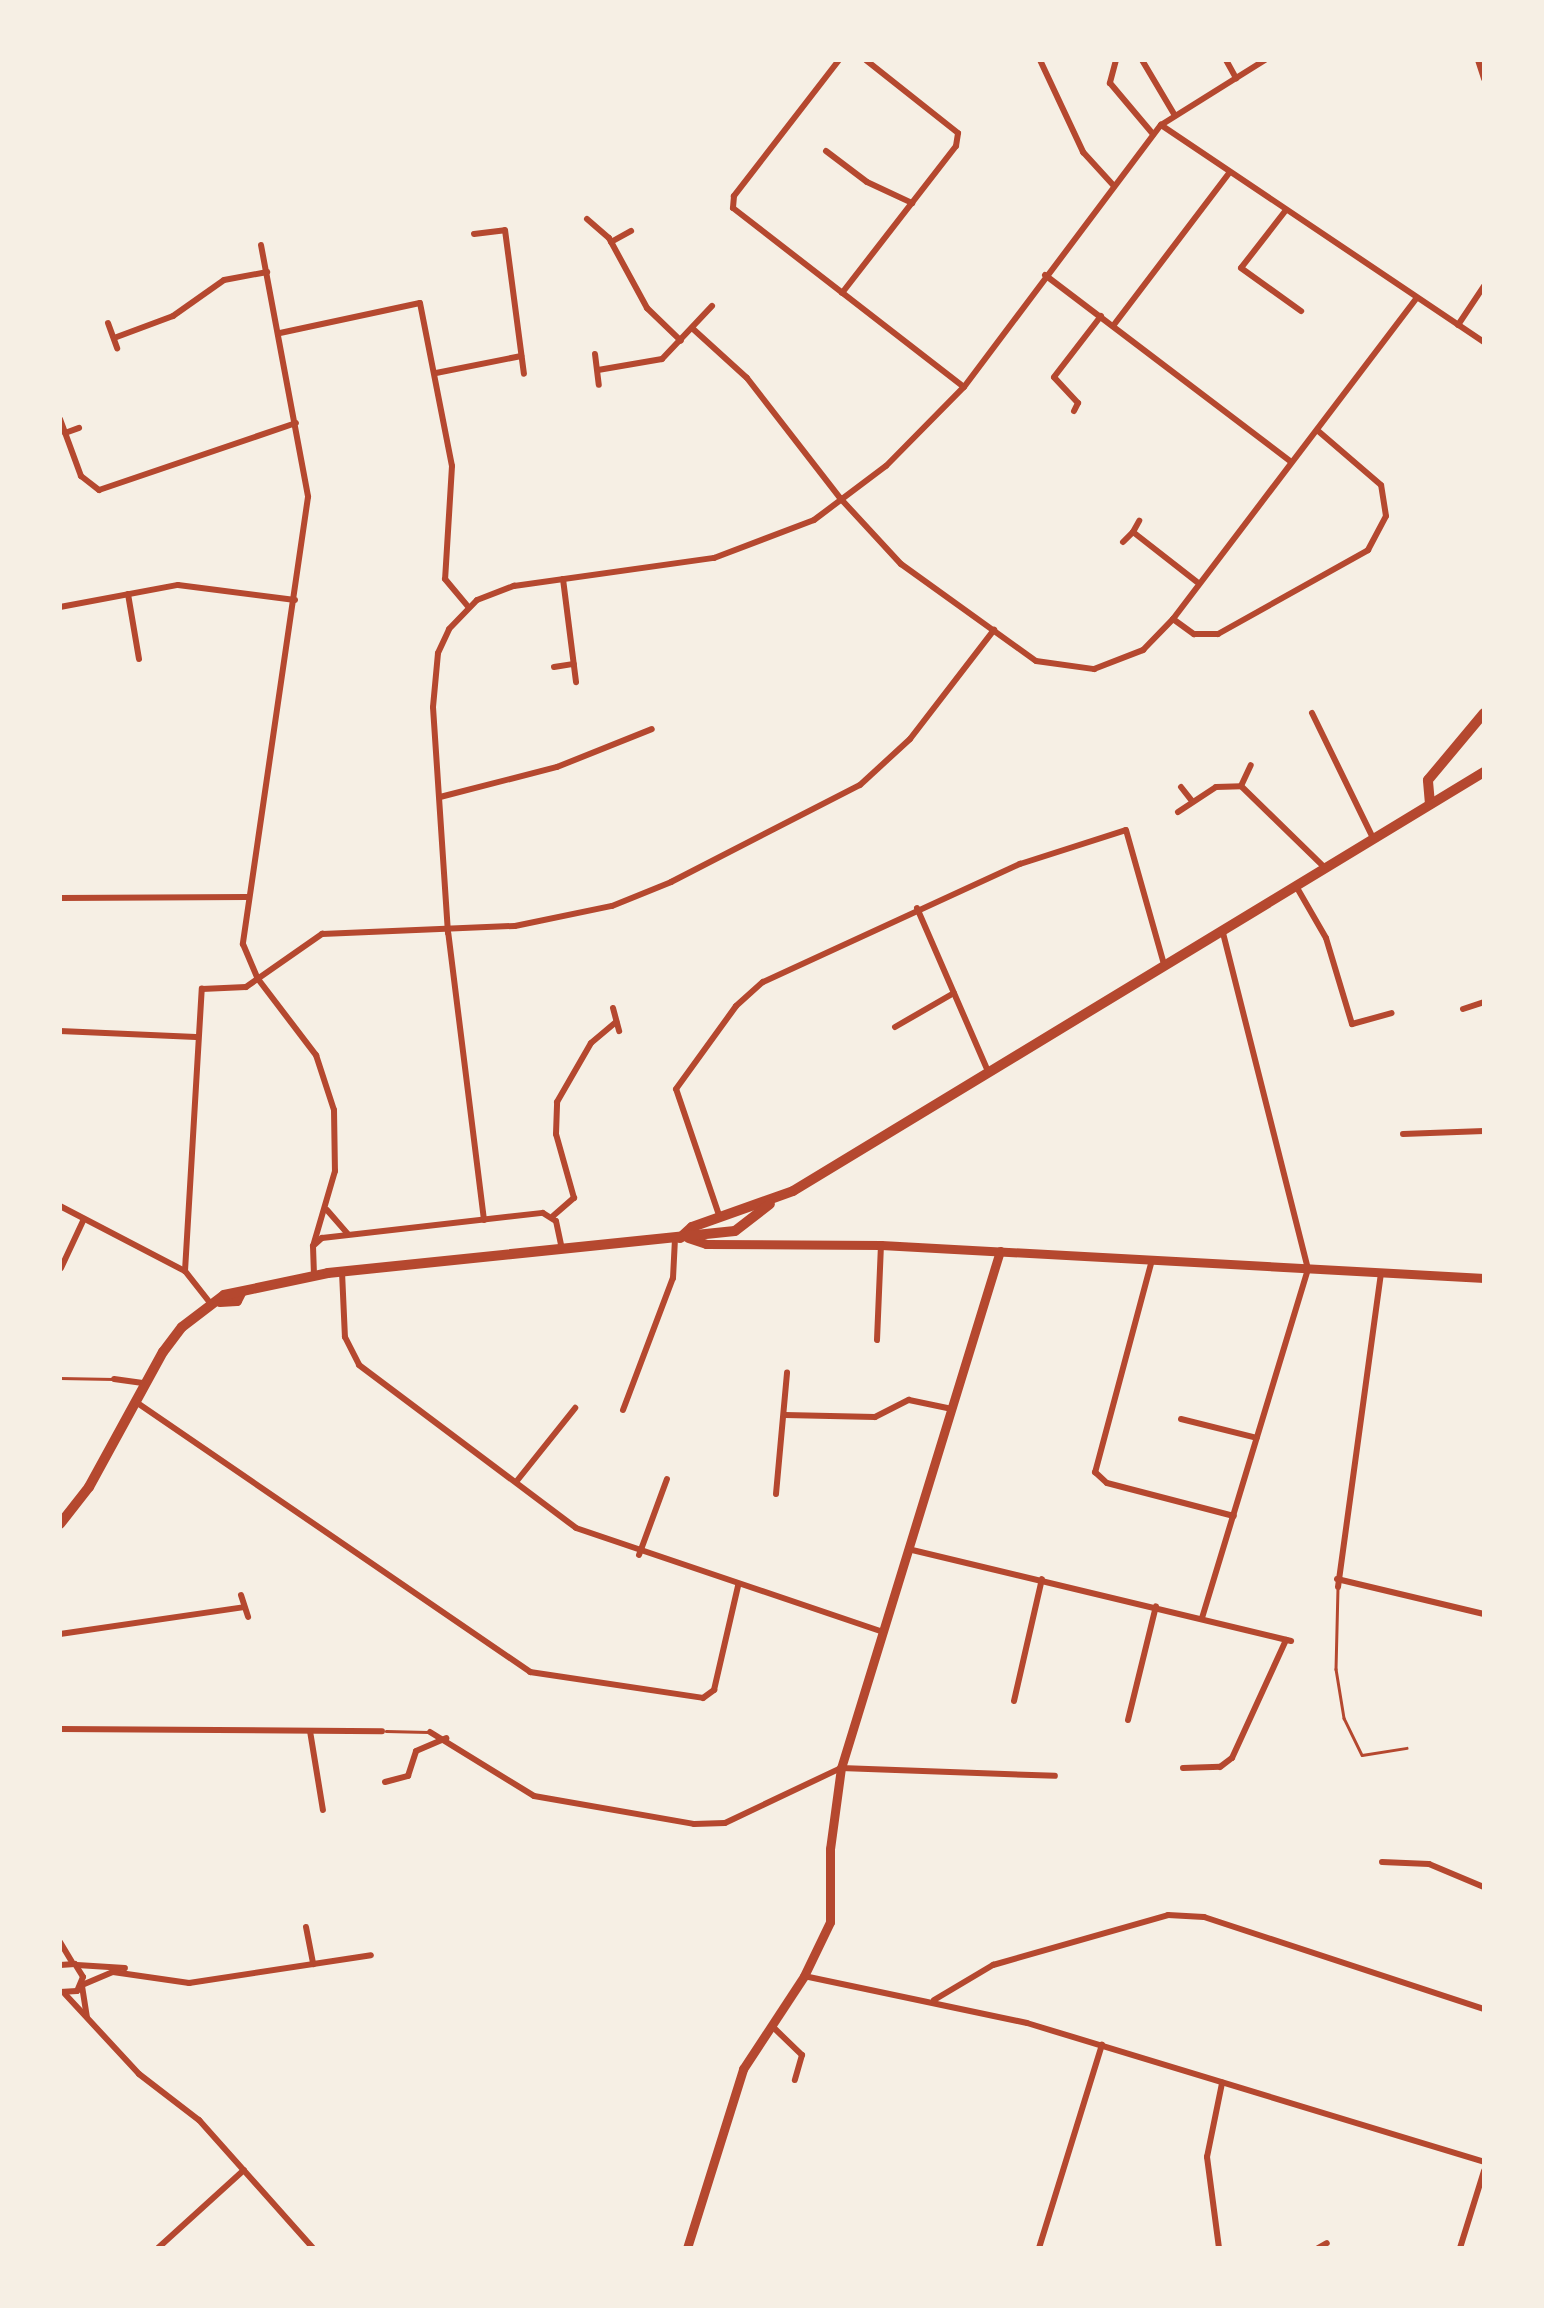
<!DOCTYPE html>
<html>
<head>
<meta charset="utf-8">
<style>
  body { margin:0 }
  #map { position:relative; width:1544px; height:2308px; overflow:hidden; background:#f6efe4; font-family:Manrope,sans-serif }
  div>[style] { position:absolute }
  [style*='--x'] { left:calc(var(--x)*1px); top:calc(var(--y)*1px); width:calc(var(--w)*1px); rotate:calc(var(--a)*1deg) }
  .service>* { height:2.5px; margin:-1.25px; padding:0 1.25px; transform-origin:1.25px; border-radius:1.25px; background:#b5482f }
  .minor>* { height:6px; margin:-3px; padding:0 3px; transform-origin:3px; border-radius:3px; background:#b5482f }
  .secondary>* { height:9px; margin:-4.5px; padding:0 4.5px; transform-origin:4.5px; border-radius:4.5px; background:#b5482f }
  .primary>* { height:10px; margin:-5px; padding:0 5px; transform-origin:5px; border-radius:5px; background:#b5482f }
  span { translate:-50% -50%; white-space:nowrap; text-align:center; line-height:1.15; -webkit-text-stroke:8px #f6efe4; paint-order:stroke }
  .frame { position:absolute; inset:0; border:62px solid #f6efe4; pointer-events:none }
</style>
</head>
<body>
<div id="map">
  <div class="service">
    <i style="--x:60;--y:1378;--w:53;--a:1.1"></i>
    <i style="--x:1338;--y:1588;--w:81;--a:91.4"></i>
    <i style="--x:1336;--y:1669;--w:50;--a:80.7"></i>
    <i style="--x:1344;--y:1718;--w:41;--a:64.1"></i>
    <i style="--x:1362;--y:1755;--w:45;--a:-9"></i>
    <i style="--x:386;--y:1731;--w:42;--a:1.4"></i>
  </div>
  <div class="minor">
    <i style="--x:839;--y:60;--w:172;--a:127.7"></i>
    <i style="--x:734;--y:196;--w:12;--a:95"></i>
    <i style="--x:733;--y:208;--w:292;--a:37.8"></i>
    <i style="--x:1040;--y:60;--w:102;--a:64.9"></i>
    <i style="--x:1083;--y:152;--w:46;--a:47.6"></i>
    <i style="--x:1116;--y:60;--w:24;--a:105"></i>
    <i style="--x:1110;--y:83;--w:67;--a:49.9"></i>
    <i style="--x:1142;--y:60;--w:63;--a:59.3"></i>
    <i style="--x:1226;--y:60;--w:21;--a:61"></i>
    <i style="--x:1478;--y:60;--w:20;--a:72"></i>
    <i style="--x:1161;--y:125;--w:389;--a:33.9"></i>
    <i style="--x:826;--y:151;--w:51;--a:37.1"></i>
    <i style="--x:867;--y:182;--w:50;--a:25"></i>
    <i style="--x:1286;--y:210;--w:73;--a:127.8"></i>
    <i style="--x:1241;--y:268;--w:74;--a:35.6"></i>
    <i style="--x:587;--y:219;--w:29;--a:41"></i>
    <i style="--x:609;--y:238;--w:80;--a:61.5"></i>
    <i style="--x:647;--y:308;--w:47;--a:44.1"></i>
    <i style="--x:474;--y:234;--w:31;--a:-7"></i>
    <i style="--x:505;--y:230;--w:145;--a:82.5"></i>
    <i style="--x:611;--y:242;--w:23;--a:-29"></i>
    <i style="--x:261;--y:245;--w:256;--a:79.4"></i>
    <i style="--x:308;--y:497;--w:452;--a:98.3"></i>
    <i style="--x:243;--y:944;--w:38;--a:67"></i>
    <i style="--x:258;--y:979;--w:96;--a:52.7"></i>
    <i style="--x:316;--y:1055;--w:58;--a:71.9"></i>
    <i style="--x:334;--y:1110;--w:61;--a:89.1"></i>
    <i style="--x:335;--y:1171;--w:78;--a:106.3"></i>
    <i style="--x:1045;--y:275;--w:309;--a:37.2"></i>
    <i style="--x:842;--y:293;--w:186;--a:-52.2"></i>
    <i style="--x:956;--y:146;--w:13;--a:-81"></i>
    <i style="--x:958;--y:133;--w:117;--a:-141.6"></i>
    <i style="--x:108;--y:323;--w:27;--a:70"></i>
    <i style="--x:1458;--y:325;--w:47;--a:-56.3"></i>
    <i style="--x:1113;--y:326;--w:193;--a:-52.8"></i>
    <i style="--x:692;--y:328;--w:74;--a:42.3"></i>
    <i style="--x:747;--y:378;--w:152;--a:52.2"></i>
    <i style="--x:840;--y:498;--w:90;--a:47.3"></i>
    <i style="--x:901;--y:564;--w:166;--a:35.7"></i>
    <i style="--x:1036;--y:661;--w:59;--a:7.9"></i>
    <i style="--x:1094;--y:669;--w:53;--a:-21.2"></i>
    <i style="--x:1143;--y:650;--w:43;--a:-45.9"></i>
    <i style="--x:1173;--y:619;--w:403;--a:-52.8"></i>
    <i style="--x:280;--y:333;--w:143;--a:-12.1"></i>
    <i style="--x:420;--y:303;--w:166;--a:78.9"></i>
    <i style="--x:452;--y:466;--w:113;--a:93.5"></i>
    <i style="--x:445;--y:579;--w:35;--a:50"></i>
    <i style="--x:114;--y:338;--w:63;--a:-20.4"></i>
    <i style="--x:173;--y:316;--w:62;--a:-35.2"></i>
    <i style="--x:224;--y:280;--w:44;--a:-10.5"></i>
    <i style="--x:595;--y:354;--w:31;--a:83"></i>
    <i style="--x:598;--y:370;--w:65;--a:-9.8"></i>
    <i style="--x:662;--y:359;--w:73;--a:-46.7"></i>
    <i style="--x:436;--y:373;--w:87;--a:-11.3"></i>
    <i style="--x:1074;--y:411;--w:9;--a:-63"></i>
    <i style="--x:1078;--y:403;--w:35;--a:-133"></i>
    <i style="--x:1054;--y:377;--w:77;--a:-52.4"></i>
    <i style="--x:60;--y:419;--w:61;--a:69.8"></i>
    <i style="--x:81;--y:476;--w:23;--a:38"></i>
    <i style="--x:99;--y:490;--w:208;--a:-18.8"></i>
    <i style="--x:65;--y:433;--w:15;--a:-20"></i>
    <i style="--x:1133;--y:532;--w:13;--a:-61"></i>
    <i style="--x:1123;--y:542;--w:14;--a:-45"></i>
    <i style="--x:1133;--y:532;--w:81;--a:38"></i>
    <i style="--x:563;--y:579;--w:104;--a:82.8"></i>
    <i style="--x:128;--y:594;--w:66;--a:80.4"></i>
    <i style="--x:60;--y:607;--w:120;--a:-10.6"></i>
    <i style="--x:178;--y:585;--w:118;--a:7.3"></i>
    <i style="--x:1173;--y:619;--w:26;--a:36"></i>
    <i style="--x:1194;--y:634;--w:24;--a:0"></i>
    <i style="--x:1218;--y:634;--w:172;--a:-29.2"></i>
    <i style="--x:1368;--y:550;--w:38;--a:-62"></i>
    <i style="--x:1386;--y:516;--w:31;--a:-99"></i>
    <i style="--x:1381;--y:485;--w:84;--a:-139.3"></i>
    <i style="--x:554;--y:667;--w:20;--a:-9"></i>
    <i style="--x:1312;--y:713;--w:139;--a:64"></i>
    <i style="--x:1241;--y:786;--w:23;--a:-65"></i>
    <i style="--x:1181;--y:787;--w:18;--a:52"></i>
    <i style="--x:440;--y:797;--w:121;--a:-14.4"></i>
    <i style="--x:557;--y:767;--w:102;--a:-21.8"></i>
    <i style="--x:1178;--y:812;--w:45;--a:-33.3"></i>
    <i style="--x:1216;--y:787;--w:25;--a:-2"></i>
    <i style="--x:1241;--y:786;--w:117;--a:44.3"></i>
    <i style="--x:1296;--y:886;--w:60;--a:60"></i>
    <i style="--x:1326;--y:938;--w:90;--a:73.2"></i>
    <i style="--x:1352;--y:1024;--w:41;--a:-15.4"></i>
    <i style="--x:60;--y:898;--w:187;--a:-0.3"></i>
    <i style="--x:917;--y:908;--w:178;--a:66.5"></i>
    <i style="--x:613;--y:1008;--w:24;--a:75"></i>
    <i style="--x:1463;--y:1009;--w:22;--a:-18"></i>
    <i style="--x:895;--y:1027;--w:68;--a:-30"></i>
    <i style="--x:60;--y:1031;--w:136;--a:2.5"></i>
    <i style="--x:1403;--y:1134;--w:81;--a:-2.1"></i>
    <i style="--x:60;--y:1206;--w:141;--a:27.5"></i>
    <i style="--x:185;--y:1271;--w:42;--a:51.8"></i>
    <i style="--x:327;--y:1210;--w:32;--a:49"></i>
    <i style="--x:553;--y:1216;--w:28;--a:-41"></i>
    <i style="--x:574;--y:1198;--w:66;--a:-105.7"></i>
    <i style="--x:556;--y:1134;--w:32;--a:-88"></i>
    <i style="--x:557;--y:1102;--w:68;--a:-60"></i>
    <i style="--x:591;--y:1043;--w:33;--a:-40"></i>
    <i style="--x:720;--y:1218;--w:136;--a:-108.8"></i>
    <i style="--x:676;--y:1089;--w:102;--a:-54.1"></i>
    <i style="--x:736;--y:1006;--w:36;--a:-42"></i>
    <i style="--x:763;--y:982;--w:283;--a:-24.7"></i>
    <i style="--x:1020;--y:864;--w:111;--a:-17.8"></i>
    <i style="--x:1126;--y:830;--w:139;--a:74.2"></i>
    <i style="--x:484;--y:1220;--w:289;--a:-97.1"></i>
    <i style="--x:448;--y:933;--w:226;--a:-93.8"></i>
    <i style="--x:433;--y:707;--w:54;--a:-84.7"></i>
    <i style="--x:438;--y:653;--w:26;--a:-65"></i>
    <i style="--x:449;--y:629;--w:40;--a:-46"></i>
    <i style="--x:477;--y:600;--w:40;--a:-21"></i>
    <i style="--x:514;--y:586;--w:202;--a:-8"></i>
    <i style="--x:714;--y:558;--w:107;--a:-20.8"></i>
    <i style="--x:814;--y:520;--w:90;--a:-36.9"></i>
    <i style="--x:886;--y:466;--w:111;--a:-45.4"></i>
    <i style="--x:964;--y:387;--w:328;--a:-53.1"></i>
    <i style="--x:1161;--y:125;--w:123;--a:-32"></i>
    <i style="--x:1152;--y:1260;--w:220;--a:105"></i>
    <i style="--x:1095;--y:1472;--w:16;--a:43"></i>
    <i style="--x:1107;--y:1483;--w:131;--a:14.6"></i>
    <i style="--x:61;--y:1268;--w:54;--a:-64.9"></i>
    <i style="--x:185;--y:1271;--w:283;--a:-86.6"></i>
    <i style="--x:202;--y:989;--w:44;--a:-2.6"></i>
    <i style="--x:246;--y:987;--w:93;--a:-34.9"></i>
    <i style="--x:322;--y:934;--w:193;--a:-2.4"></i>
    <i style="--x:515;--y:926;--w:99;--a:-11.7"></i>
    <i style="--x:612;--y:906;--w:64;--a:-22.1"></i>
    <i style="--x:671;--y:882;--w:212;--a:-27.2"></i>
    <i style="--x:860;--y:785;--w:68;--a:-42.6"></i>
    <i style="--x:910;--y:739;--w:138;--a:-52.4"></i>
    <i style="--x:342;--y:1272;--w:65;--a:87.4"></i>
    <i style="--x:345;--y:1337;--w:31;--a:63"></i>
    <i style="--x:359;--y:1365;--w:271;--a:36.9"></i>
    <i style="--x:576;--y:1528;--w:322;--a:18.7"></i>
    <i style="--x:314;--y:1275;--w:29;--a:-92"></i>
    <i style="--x:313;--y:1246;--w:12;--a:-42"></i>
    <i style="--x:322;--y:1238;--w:222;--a:-6.5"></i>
    <i style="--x:543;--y:1213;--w:15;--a:32"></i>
    <i style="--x:556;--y:1221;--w:29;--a:78"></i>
    <i style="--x:877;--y:1340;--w:95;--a:-87.6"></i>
    <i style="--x:114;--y:1379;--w:29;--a:8"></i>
    <i style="--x:136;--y:1402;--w:478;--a:34.4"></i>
    <i style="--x:530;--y:1672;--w:175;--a:8.5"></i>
    <i style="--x:703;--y:1698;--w:14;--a:-36"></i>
    <i style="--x:714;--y:1690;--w:107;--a:-77"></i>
    <i style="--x:623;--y:1410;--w:141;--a:-69.3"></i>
    <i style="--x:673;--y:1278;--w:40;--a:-87.1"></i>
    <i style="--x:785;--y:1415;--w:90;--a:1.3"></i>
    <i style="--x:875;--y:1417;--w:38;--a:-27"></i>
    <i style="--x:909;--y:1400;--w:44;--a:11.8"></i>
    <i style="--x:1181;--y:1419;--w:78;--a:14"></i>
    <i style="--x:516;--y:1482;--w:95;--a:-51.4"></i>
    <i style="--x:776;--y:1494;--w:122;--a:-84.8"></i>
    <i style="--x:908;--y:1549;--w:394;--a:13.5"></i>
    <i style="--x:639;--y:1555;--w:81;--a:-69.8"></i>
    <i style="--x:1337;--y:1579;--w:151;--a:13.4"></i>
    <i style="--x:1338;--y:1587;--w:317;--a:-82.2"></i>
    <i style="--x:241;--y:1595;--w:23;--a:72"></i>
    <i style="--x:1202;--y:1618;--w:365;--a:-73.1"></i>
    <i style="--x:1308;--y:1269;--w:347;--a:-104.2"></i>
    <i style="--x:60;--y:1634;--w:186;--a:-8.3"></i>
    <i style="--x:1014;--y:1701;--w:125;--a:-77.1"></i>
    <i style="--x:1128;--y:1720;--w:117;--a:-76.2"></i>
    <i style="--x:60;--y:1729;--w:322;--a:0.4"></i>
    <i style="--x:310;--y:1731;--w:80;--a:80.7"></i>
    <i style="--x:430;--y:1732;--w:122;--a:31.6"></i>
    <i style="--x:534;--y:1796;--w:162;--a:9.9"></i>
    <i style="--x:694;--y:1824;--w:31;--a:-2"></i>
    <i style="--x:725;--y:1823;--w:128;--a:-25.4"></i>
    <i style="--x:841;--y:1768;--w:214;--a:2.1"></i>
    <i style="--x:1183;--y:1768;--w:37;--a:-2"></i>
    <i style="--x:1220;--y:1767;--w:15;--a:-37"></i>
    <i style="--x:1232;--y:1758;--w:130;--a:-65.4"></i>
    <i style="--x:385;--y:1782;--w:24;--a:-15"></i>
    <i style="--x:408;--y:1776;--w:26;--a:-72"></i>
    <i style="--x:416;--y:1751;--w:33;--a:-23"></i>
    <i style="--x:1382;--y:1862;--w:47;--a:2.4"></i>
    <i style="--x:1429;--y:1864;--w:60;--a:22.7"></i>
    <i style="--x:306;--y:1927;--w:38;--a:79"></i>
    <i style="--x:60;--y:1942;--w:23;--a:59"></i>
    <i style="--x:60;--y:1965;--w:15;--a:-4"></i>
    <i style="--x:75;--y:1964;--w:15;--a:58"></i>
    <i style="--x:83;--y:1977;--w:15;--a:113"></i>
    <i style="--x:77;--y:1991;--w:17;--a:177"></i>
    <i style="--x:77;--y:1965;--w:48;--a:3.6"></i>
    <i style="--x:804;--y:1976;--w:228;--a:11.9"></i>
    <i style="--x:1027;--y:2023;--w:478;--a:16.9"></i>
    <i style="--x:82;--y:1985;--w:34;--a:-23"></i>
    <i style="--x:113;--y:1972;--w:77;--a:8.2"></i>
    <i style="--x:189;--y:1983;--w:184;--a:-8.7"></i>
    <i style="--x:82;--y:1986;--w:31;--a:81"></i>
    <i style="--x:65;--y:1994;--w:109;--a:47.2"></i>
    <i style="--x:139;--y:2074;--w:76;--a:37.5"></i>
    <i style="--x:199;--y:2120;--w:171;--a:48.3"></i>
    <i style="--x:934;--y:2000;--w:69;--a:-30.7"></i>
    <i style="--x:993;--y:1965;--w:182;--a:-15.9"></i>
    <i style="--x:1168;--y:1915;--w:36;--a:3"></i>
    <i style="--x:1204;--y:1917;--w:295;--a:18.2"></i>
    <i style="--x:774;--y:2028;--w:39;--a:44"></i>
    <i style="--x:802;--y:2055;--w:26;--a:106"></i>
    <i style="--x:158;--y:2248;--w:116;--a:-42.2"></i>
    <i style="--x:1039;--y:2248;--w:213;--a:-72.8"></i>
    <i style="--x:1219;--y:2248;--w:92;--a:-97.5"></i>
    <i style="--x:1207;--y:2157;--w:76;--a:-78.5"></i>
    <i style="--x:1318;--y:2248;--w:10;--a:-29"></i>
    <i style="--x:1460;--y:2248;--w:81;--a:-72.7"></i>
  </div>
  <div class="secondary">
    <i style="--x:688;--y:1238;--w:19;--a:18"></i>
    <i style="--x:706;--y:1244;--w:175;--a:0.3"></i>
    <i style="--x:881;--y:1245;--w:604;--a:3.13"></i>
    <i style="--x:687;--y:2248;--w:188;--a:-72.6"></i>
    <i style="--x:743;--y:2069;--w:111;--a:-56.7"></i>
    <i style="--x:804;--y:1976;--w:60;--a:-64.3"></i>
    <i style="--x:830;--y:1922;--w:73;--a:-90"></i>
    <i style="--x:830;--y:1849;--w:82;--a:-82.3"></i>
    <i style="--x:841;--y:1768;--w:541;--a:-72.91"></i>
  </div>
  <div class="primary">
    <i style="--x:1430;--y:804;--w:24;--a:-95"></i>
    <i style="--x:1428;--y:780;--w:87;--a:-50.1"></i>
    <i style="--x:680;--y:1238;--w:16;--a:-43"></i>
    <i style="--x:692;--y:1227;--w:107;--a:-19.6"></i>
    <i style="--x:793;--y:1191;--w:808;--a:-31.23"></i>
    <i style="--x:220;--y:1302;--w:17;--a:-3"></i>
    <i style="--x:237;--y:1301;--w:9;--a:-63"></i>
    <i style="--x:60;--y:1524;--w:47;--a:-51.9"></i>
    <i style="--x:89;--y:1487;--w:154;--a:-61.3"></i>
    <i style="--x:163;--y:1352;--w:31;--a:-53"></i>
    <i style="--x:182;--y:1327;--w:53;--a:-37.3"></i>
    <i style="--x:224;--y:1295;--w:106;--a:-11.9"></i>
    <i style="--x:328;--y:1273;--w:409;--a:-5.9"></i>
    <i style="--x:735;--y:1231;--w:44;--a:-37.6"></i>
  </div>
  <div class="frame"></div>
</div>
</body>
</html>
